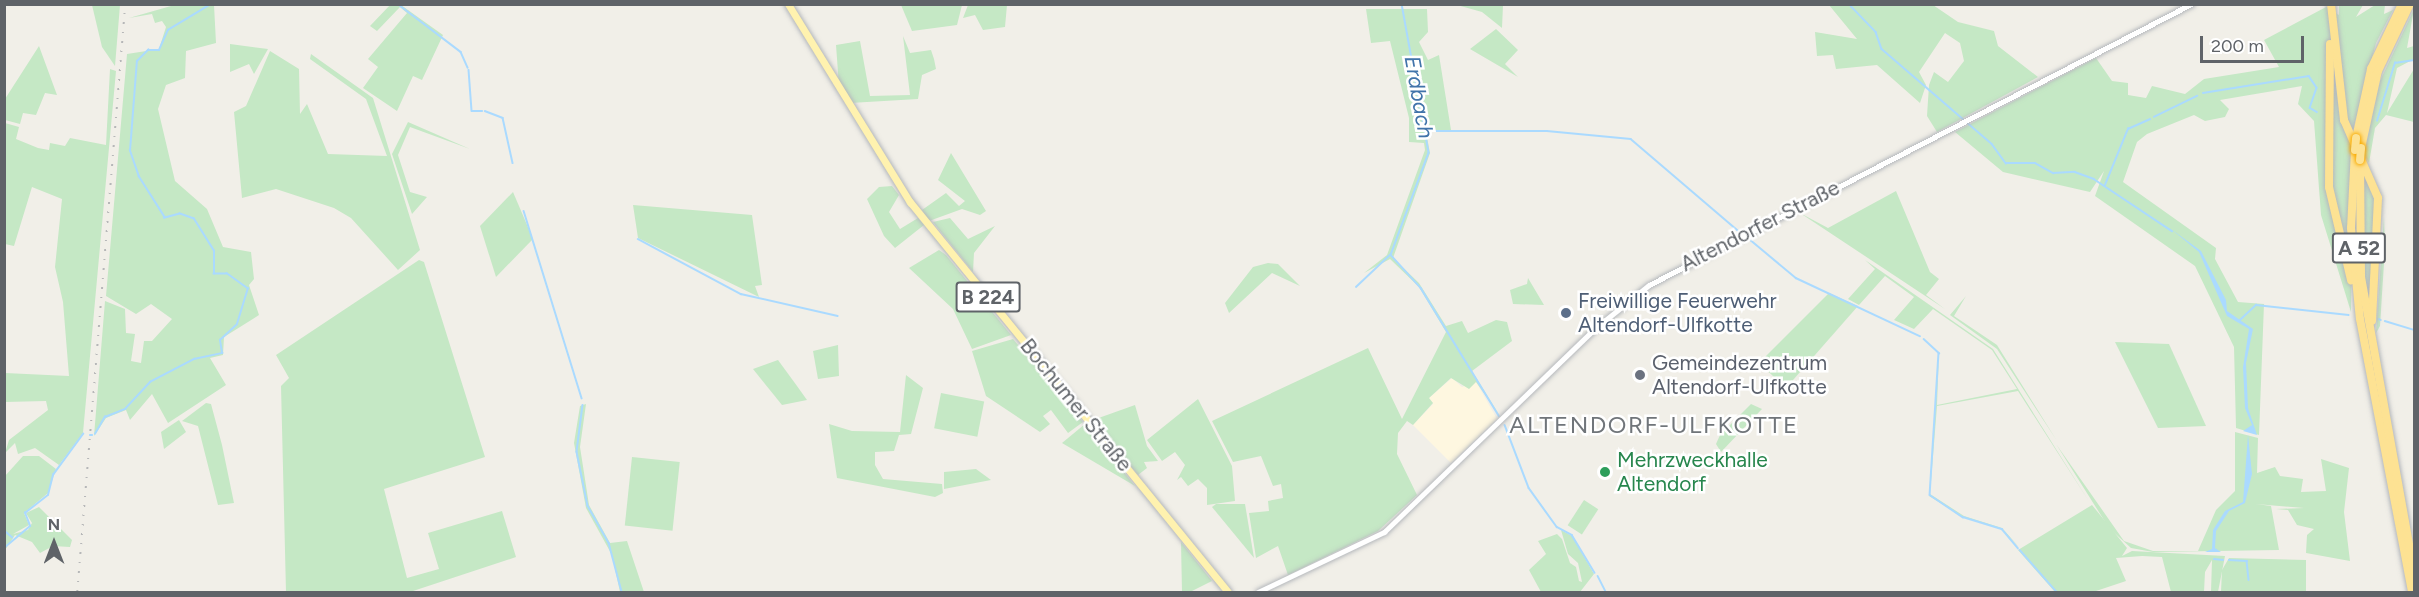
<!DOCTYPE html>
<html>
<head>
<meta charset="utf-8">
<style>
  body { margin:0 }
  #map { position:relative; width:2419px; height:597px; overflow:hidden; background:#f1efe8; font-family:Figtree,sans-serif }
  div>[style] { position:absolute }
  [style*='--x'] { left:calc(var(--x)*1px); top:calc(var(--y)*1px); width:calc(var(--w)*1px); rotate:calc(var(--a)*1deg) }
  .commercial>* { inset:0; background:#fef7e0 }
  .green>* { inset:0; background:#c5e8c5; transform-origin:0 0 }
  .water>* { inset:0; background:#aadaff }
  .stream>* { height:1.5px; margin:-0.75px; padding:0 0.75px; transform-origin:0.75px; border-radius:0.75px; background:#aadaff }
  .roads { filter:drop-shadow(0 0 2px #b5b8bc) drop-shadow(0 0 2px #b5b8bc) }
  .tertiary>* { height:5px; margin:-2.5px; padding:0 2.5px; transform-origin:2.5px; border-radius:2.5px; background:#fff }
  .primary>* { height:7px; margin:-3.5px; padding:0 3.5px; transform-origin:3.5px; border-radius:3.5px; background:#fff2af }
  .motorway>* { height:8px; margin:-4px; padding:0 4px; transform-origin:4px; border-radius:4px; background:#fde293 }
  .rail>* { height:1.5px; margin-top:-0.75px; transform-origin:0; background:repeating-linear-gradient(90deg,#b6b7b8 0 1.5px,transparent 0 9.5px) }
  .bridges { filter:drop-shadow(0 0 2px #f9ab00) drop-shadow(0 0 2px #f9ab00) }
  .motorway-bridge>* { height:8px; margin:-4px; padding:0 4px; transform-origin:4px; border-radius:4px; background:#fde293 }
  .dots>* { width:16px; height:16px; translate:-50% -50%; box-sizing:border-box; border:3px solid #fff; border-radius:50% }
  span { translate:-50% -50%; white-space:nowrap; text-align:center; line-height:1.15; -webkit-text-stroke:5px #fff; paint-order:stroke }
  .shield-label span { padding:2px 4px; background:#fff; border:2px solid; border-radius:4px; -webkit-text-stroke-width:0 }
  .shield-label { font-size:20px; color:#5f6368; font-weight:700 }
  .street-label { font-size:21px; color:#5f6368 }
  .service-label { font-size:21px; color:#4e5e75 }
  .left { translate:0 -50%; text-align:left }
  .worship-label { font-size:21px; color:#5b616d }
  .leisure-label { font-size:21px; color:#27864d }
  .water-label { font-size:22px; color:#4174aa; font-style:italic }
  .quarter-label { font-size:24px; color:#70757a; letter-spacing:1.5px }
  .frame { position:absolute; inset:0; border:6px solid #5f6368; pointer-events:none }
  .north { position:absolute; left:24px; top:513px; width:60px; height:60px; -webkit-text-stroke:4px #fff; paint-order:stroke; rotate:0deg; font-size:16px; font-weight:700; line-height:24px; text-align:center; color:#5f6368 }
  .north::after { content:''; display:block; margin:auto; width:21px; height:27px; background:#5f6368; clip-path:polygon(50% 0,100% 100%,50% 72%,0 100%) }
  .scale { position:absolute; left:2200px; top:36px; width:104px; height:27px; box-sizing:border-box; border:3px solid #5f6368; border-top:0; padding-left:8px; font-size:18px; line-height:21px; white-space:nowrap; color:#5f6368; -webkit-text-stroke:4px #fff; paint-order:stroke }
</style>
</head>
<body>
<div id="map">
  <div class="commercial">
    <i style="clip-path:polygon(1452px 378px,1462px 387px,1476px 382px,1497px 419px,1451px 463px,1413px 425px,1433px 404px,1429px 398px)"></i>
  </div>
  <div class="green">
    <i style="clip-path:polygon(178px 4px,214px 5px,216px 43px,186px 51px,185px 78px,166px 85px,158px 109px,175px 181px,207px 209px,223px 247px,251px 252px,254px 279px,249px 285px,259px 315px,224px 337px,223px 355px,210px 358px,226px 385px,168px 423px,152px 394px,130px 420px,126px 410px,106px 418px,94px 436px,105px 301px,125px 309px,126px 333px,135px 334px,131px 361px,141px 363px,144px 341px,152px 341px,172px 319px,151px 304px,136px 314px,106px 296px,127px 54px,159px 49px,166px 27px,162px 21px,155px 23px,152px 14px,129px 18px)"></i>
    <i style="clip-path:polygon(391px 4px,401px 5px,443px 35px,422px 80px,413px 76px,397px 111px,363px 88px,378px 67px,368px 59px,407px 13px,400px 7px,377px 31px,370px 26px)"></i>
    <i style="clip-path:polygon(92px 5px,120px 5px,115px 66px,102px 47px)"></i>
    <i style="clip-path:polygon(901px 5px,962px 5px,957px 25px,912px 31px)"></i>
    <i style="clip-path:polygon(968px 5px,1007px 5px,1005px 27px,983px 30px,975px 15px,963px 18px)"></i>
    <i style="clip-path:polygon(1457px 5px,1503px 5px,1502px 28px,1482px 12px)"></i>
    <i style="clip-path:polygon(1829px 5px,1933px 5px,1958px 22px,1994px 31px,1998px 46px,2038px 77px,1937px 132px,1927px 116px,1929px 85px,1934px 72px,1948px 82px,1964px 61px,1960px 43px,1945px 33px,1919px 72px,1926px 85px,1920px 103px,1877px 65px,1836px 69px,1833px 55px,1817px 56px,1815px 32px,1857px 39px)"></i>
    <i style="clip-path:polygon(2339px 5px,2363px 5px,2356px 17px,2375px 5px,2385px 5px,2384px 14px,2393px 10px,2376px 43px,2353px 130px,2351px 312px,2321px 215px,2314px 121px,2298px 104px,2302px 86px,2220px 100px,2229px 109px,2225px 117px,2205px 121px,2194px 115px,2147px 134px,2137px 142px,2123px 182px,2216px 248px,2215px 259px,2238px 302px,2264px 304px,2259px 435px,2236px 428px,2234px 347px,2195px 266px,2095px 196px,2104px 171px,2090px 192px,2003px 172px,1955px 132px,2096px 58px,2112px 81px,2128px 83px,2128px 95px,2146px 98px,2152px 86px,2185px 94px,2204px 79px,2279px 67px,2264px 40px,2326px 7px,2339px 15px)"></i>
    <i style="clip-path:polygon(1366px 9px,1427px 9px,1428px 32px,1419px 42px,1428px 60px,1439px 55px,1451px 130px,1456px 132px,1426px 132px,1430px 153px,1393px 258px,1419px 283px,1446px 326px,1462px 321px,1468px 333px,1496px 320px,1507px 322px,1512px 341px,1472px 371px,1500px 416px,1476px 382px,1469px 389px,1451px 378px,1429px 398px,1433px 403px,1413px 425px,1407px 421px,1398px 433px,1397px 454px,1417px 495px,1378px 531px,1288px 575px,1278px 546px,1256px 558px,1249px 513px,1269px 511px,1268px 501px,1283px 498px,1281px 484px,1273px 486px,1261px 456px,1233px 462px,1212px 421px,1368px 348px,1402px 419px,1446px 332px,1419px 287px,1390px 259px,1364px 273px,1387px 255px,1425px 150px,1424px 143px,1409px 142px,1409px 118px,1390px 41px,1371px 43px)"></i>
    <i style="clip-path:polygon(2414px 9px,2407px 48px,2414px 46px,2414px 59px,2397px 68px,2387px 113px,2414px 69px,2414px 122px,2386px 115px,2375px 128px,2369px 163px,2364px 154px,2380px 81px)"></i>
    <i style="clip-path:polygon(1496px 29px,1518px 50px,1505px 64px,1518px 77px,1470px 49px)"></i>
    <i style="clip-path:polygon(903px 36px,910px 53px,931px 50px,934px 59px,936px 69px,922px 75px,918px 99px,850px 103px,839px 86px,836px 45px,860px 41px,870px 96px,910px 95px)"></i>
    <i style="clip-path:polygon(230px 44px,268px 49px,254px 74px,249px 64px,230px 72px)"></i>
    <i style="clip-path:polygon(39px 46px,57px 95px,45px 93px,36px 115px,23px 113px,20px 124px,5px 120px,5px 99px)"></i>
    <i style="clip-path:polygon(270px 51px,299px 69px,300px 114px,307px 104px,328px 154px,387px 156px,366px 99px,310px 59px,311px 54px,373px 98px,420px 250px,398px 270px,351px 218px,334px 208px,276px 189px,242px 198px,234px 112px,246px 106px)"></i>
    <i style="clip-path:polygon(110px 69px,116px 71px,83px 433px,59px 465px,35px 448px,18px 454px,15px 443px,5px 453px,9px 440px,48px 410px,46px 401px,5px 402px,5px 373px,69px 376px,63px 302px,55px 267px,62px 199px,32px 187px,14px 246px,5px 244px,5px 123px,19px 127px,16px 139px,38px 148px,49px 150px,50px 143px,65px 146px,70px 138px,106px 145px)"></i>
    <i style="clip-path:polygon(408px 122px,470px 149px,410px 127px,398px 155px,410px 192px,427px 197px,412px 214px,392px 154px)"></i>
    <i style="clip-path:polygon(951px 153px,986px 211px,980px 215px,962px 209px,929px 221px,922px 210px,946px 193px,959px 206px,965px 201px,938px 180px)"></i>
    <i style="clip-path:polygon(2363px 163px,2377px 198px,2370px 317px,2363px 269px)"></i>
    <i style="clip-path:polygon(892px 186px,899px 195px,889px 212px,900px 229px,918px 218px,924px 225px,895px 248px,884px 236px,867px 199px,879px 187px)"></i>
    <i style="clip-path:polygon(1896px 191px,1930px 272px,1939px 279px,1926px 295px,1945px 309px,1800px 213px,1828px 228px)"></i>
    <i style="clip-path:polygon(513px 192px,533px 239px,496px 277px,480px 226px)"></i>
    <i style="clip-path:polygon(633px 205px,752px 215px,762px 285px,755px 286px,759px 297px,638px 238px)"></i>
    <i style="clip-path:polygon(2384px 217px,2385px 247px,2380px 326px,2376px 333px)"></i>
    <i style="clip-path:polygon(950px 218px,968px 239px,995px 226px,974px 253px,973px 272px,933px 222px)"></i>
    <i style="clip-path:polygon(939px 250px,946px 255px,1011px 335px,972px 349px,953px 309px,909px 268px)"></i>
    <i style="clip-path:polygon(419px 260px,424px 262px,485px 457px,384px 489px,407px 578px,439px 569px,428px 533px,502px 511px,516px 557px,410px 592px,286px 592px,281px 386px,289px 378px,276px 355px)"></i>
    <i style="clip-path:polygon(1865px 260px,1993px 349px,2090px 503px,2018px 391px,1937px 406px,1930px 494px,1964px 516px,2002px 528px,2019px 547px,2001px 529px,1963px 517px,1929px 496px,1939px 353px,1937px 405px,2017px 389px,1992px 350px,1933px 309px,1914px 329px,1894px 320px,1914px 297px,1885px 276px,1859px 305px,1848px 299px,1875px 269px)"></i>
    <i style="clip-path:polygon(1268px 263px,1278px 264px,1300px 286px,1272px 273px,1229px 313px,1225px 303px,1253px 267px)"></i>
    <i style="clip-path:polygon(1528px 278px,1544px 305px,1513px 304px,1510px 290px,1527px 284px)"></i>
    <i style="clip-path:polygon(1829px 293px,1858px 306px,1786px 388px,1759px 363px)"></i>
    <i style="clip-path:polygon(1966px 296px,1954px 316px,1997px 345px,2057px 441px,1997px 349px,1950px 315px)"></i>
    <i style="clip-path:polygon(1013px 339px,1083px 422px,1068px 433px,1051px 410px,1043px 416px,1050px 424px,1040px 432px,986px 396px,972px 351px)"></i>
    <i style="clip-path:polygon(2115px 342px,2169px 344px,2206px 426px,2158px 428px)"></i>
    <i style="clip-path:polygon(838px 345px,839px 376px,818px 379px,813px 351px)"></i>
    <i style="clip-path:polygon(778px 360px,797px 386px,807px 400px,782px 405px,753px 369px)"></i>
    <i style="clip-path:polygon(906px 375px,923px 388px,911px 434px,899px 435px,894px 451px,875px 452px,875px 465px,883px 479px,942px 484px,943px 493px,935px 497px,837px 478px,829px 424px,852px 431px,900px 432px)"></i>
    <i style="left:941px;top:393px;width:44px;height:36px;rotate:11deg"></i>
    <i style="clip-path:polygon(1198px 399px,1232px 466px,1235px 501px,1207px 505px,1207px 488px,1198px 479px,1188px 486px,1181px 477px,1177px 480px,1185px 465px,1175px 452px,1162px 461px,1147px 440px)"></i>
    <i style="clip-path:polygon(206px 403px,211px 404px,222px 445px,234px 503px,218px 505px,198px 426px,182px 421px)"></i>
    <i style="clip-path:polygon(586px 404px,580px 447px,589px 505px,610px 543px,627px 541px,644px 592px,620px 592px,612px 555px,586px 508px,574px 443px,580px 406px)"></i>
    <i style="clip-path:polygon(1751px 404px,1762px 409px,1721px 452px,1716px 444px,1720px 435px)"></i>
    <i style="clip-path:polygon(1135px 405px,1147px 446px,1158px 461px,1144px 462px,1147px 468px,1138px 475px,1093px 420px)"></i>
    <i style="clip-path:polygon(179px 420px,186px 432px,164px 449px,161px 432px)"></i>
    <i style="clip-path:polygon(1085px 424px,1095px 436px,1135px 486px,1062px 443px)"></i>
    <i style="clip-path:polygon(2235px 432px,2258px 438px,2257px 473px,2275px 467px,2280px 476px,2303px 479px,2301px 492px,2326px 491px,2321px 459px,2349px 468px,2344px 512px,2350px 561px,2306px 553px,2307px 535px,2314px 529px,2297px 525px,2288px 510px,2276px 509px,2304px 508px,2256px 504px,2271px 506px,2279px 550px,2153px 552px,2131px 548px,2109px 528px,2056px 444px,2124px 541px,2153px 551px,2198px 551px,2216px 510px,2235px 491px)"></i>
    <i style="clip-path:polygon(23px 456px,39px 456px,56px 469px,48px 493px,24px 513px,29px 525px,13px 534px,28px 530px,32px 523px,26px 513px,39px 507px,72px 540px,70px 547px,53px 546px,40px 553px,32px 542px,15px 535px,5px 550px,5px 476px)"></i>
    <i style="left:632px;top:457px;width:48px;height:69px;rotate:6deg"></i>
    <i style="clip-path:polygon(976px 469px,991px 480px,944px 489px,944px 472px)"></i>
    <i style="left:1584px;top:500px;width:17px;height:30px;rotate:33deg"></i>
    <i style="clip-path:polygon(1216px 504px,1245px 504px,1254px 558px,1212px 507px)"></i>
    <i style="clip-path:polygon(2092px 505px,2127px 548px,2122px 556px,2132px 551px,2225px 556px,2218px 592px,2211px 592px,2212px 560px,2205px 572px,2204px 592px,2171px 592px,2162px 557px,2142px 556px,2116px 558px,2126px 581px,2093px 592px,2055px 592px,2018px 550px)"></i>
    <i style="clip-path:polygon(1561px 530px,1572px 536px,1594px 574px,1580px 592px,1541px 592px,1529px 570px,1546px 554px,1538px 541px,1557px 534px,1562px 539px,1570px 563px,1576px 567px,1579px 581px,1582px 582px,1578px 563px,1568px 554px)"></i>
    <i style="clip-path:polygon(1181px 542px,1212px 581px,1190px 592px,1182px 592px)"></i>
    <i style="clip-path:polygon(2229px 558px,2306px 560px,2306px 592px,2221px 592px,2222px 570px)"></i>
  </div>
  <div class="water">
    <i style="clip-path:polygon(2171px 229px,2201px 251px,2226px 300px,2227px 311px,2253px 329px,2246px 363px,2248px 408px,2257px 435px,2243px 431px,2252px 425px,2245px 408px,2243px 367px,2249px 329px,2227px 316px,2199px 252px)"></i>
    <i style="clip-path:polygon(2248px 435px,2252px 474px,2245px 503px,2229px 511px,2216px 531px,2215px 548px,2221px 552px,2205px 552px,2212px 549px,2213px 530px,2225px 511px,2243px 502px)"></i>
  </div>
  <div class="stream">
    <i style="--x:398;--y:4;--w:79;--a:37.3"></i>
    <i style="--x:461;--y:52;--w:17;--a:66"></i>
    <i style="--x:1402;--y:4;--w:151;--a:79.7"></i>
    <i style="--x:1429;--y:153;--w:109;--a:110.4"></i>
    <i style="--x:1391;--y:255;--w:45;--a:47.7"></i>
    <i style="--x:1421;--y:288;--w:150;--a:58.6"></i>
    <i style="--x:1849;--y:4;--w:39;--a:46"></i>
    <i style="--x:1876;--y:32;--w:18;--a:71"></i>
    <i style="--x:1882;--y:49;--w:145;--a:40.8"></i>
    <i style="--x:1992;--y:144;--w:24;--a:54"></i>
    <i style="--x:2006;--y:163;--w:29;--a:0"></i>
    <i style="--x:2035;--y:163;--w:21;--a:29"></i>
    <i style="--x:2053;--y:173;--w:22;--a:-3"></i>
    <i style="--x:2075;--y:172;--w:20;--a:20"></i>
    <i style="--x:2094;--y:179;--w:94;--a:33.7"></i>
    <i style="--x:469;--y:70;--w:41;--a:85.8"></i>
    <i style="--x:472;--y:111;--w:10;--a:0"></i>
    <i style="--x:2203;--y:93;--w:107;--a:-9.1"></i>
    <i style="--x:2309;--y:76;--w:14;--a:56"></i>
    <i style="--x:2317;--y:88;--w:21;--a:109"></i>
    <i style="--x:2310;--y:108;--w:8;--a:30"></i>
    <i style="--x:485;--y:111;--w:19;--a:21"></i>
    <i style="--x:503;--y:118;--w:46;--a:77.5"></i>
    <i style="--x:2154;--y:117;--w:48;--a:-26"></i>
    <i style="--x:2377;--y:121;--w:61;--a:-72.8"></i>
    <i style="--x:2395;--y:63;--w:19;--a:-9"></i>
    <i style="--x:1425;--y:131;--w:122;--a:0"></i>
    <i style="--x:1547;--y:131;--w:84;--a:5.4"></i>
    <i style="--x:1631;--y:139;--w:143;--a:40.5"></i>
    <i style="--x:2105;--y:185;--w:61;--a:-67.7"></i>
    <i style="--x:2128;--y:129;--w:24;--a:-24"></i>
    <i style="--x:524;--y:211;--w:196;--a:72.8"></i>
    <i style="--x:1747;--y:237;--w:64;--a:39.9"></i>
    <i style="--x:1796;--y:278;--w:137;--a:25.1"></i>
    <i style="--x:638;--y:239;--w:117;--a:28.1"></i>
    <i style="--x:741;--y:294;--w:99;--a:12.8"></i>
    <i style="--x:1356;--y:287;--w:47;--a:-43.3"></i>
    <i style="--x:2379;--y:319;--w:2;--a:27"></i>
    <i style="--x:2240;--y:320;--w:22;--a:-43"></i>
    <i style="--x:2256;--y:305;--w:93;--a:6.2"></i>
    <i style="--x:2385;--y:321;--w:30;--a:17"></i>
    <i style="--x:1924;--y:339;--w:21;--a:43"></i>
    <i style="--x:1939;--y:353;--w:142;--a:93.6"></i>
    <i style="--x:1930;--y:495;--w:40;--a:34"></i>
    <i style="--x:1963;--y:517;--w:41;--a:17.1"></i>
    <i style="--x:2002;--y:529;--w:25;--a:50"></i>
    <i style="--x:583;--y:405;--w:47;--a:97.3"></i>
    <i style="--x:577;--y:452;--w:55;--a:78.5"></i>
    <i style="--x:588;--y:506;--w:43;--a:60.4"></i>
    <i style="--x:609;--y:543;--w:51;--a:75.1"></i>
    <i style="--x:1505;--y:425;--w:67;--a:69.1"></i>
    <i style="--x:1529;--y:488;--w:48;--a:54.3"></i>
    <i style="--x:1557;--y:527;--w:17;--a:28"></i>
    <i style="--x:1572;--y:535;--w:44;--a:58.8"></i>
    <i style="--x:95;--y:434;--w:20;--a:-60"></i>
    <i style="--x:105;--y:417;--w:22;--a:-22"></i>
    <i style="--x:125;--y:409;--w:37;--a:-47"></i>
    <i style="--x:150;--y:382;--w:50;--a:-27.6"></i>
    <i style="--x:194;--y:359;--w:29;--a:-12"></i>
    <i style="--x:222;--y:353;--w:13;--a:-99"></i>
    <i style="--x:220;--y:340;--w:23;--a:-43"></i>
    <i style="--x:237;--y:324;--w:37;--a:-73"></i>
    <i style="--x:248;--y:289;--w:26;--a:-144"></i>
    <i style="--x:227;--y:274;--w:13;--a:180"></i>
    <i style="--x:214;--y:274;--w:23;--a:-90"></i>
    <i style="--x:214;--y:251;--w:38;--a:-122"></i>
    <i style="--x:194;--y:219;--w:15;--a:-160"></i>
    <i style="--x:180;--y:214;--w:16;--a:165"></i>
    <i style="--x:165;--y:218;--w:49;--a:-122.4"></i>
    <i style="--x:139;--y:177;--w:28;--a:-109"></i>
    <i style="--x:130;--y:151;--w:90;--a:-85.6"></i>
    <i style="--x:137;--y:61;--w:16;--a:-45"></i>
    <i style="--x:148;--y:50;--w:11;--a:0"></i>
    <i style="--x:159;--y:50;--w:22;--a:-66"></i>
    <i style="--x:168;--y:30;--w:50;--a:-31.2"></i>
    <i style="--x:90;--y:435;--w:2;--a:0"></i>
    <i style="--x:4;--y:530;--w:11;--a:41"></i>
    <i style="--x:4;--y:548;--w:34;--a:-40"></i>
    <i style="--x:30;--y:526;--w:14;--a:-111"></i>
    <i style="--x:25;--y:513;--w:29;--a:-38"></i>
    <i style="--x:48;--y:495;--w:21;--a:-76"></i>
    <i style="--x:53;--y:475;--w:51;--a:-53.8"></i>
    <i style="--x:2020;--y:550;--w:56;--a:48.6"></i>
    <i style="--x:2214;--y:559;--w:9;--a:6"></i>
    <i style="--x:2229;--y:560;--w:18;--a:3"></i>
    <i style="--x:2247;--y:561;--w:19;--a:84"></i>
    <i style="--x:1598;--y:576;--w:18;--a:63"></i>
  </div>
  <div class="roads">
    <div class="tertiary">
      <i style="--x:1258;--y:592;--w:140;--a:-25.5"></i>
      <i style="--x:1384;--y:532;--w:291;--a:-44"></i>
      <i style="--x:1593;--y:330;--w:72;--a:-38.8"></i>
      <i style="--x:1649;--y:285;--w:611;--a:-27.4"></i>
    </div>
    <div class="primary">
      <i style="--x:788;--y:4;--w:233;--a:58.4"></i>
      <i style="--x:910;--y:202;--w:503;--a:50.81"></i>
    </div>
    <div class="motorway">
      <i style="--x:2331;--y:4;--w:117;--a:83.6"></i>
      <i style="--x:2344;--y:120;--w:85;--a:66.4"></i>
      <i style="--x:2378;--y:198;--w:123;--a:92.8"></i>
      <i style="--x:2330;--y:44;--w:143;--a:90.4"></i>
      <i style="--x:2329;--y:187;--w:96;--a:76.7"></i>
      <i style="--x:2356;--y:138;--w:71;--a:-77.7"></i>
      <i style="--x:2371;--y:69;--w:72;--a:-64.5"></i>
      <i style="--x:2361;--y:148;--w:79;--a:-77.6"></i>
      <i style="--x:2378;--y:71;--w:74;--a:-64.5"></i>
      <i style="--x:2355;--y:150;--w:78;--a:92.9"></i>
      <i style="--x:2351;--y:228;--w:91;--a:84.4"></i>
      <i style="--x:2360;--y:319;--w:278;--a:79.2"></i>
      <i style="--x:2360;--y:160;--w:117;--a:89.5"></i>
      <i style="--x:2361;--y:277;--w:301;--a:79.8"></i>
    </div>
  </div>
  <div class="rail">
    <i style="--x:77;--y:592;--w:590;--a:-85.33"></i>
  </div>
  <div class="bridges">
    <div class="motorway-bridge">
      <i style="--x:2355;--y:150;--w:12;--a:-85"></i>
      <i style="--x:2360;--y:160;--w:12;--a:-85"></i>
    </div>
  </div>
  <div class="dots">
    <i style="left:1566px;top:313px;background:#5c6f8a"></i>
    <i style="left:1640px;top:375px;background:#6b7280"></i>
    <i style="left:1605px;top:472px;background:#2e9e5b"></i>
  </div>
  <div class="shield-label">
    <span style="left:2359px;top:248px">A 52</span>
    <span style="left:988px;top:297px">B 224</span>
  </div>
  <div class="street-label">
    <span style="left:1760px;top:226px;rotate:-27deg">Altendorfer Straße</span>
    <span style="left:1076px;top:405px;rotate:51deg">Bochumer Straße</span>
  </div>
  <div class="service-label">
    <span class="left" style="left:1578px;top:313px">Freiwillige Feuerwehr<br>Altendorf-Ulfkotte</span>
  </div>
  <div class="worship-label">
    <span class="left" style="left:1652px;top:375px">Gemeindezentrum<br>Altendorf-Ulfkotte</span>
  </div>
  <div class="leisure-label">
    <span class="left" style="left:1617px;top:472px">Mehrzweckhalle<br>Altendorf</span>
  </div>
  <div class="water-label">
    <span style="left:1419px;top:97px;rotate:80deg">Erdbach</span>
  </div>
  <div class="quarter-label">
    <span style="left:1654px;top:425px">ALTENDORF-ULFKOTTE</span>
  </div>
  <div class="frame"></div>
  <div class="north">N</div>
  <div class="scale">200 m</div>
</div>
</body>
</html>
